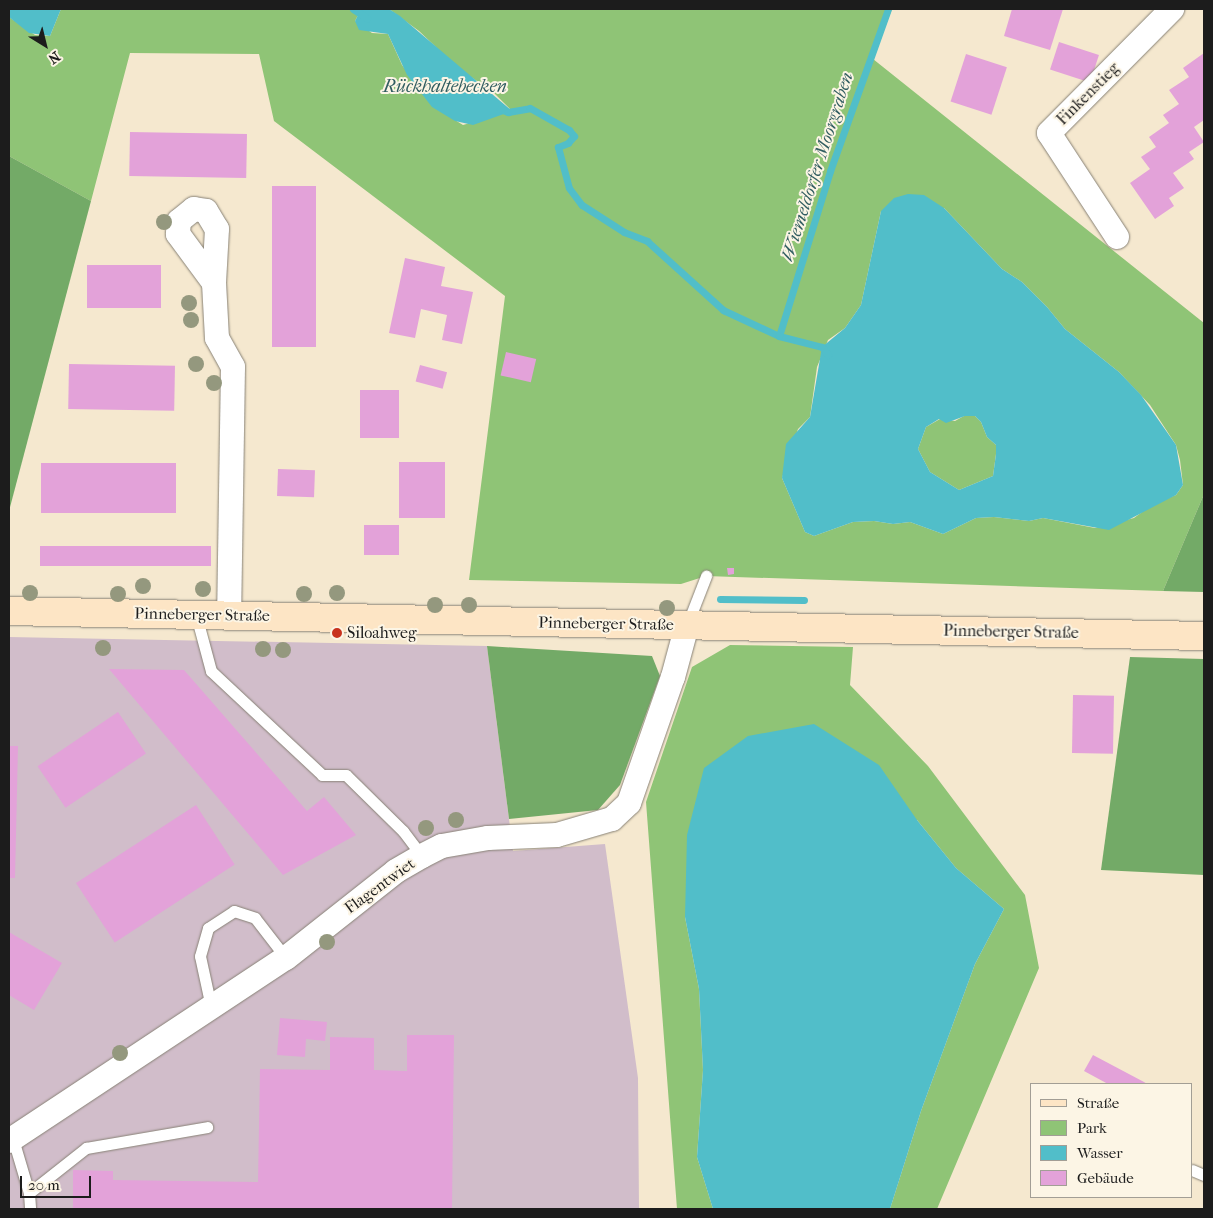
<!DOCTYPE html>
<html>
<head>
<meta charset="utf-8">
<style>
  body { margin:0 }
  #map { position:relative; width:1213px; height:1218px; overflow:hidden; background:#f5e8cf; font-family:"IM FELL French Canon",serif }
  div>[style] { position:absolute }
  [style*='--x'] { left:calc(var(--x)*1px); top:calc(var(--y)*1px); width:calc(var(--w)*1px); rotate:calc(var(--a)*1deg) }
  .industrial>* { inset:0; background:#d1bdca }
  .green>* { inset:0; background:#8fc476 }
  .forest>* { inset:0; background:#73aa67 }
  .water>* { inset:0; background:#51bec9 }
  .stream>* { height:7px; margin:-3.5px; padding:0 3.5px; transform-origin:3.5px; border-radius:3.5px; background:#51bec9 }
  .building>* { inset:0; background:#e3a2d9; transform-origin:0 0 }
  .roads { filter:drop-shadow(0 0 1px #888276) drop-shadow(0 0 1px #888276) }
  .service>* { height:11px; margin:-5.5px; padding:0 5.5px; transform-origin:5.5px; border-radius:5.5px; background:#fff }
  .minor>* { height:24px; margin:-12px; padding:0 12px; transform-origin:12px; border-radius:12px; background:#fff }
  .secondary>* { height:28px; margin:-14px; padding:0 14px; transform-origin:14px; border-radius:14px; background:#fde5c5 }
  .trees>* { width:16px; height:16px; margin:-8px; border-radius:50%; background:#94987e }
  .dots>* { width:14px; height:14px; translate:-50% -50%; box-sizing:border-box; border:2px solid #fcf5e5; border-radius:50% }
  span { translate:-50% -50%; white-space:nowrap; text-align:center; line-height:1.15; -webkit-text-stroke:4px #fcf5e5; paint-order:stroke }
  .street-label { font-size:16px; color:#1c1c1c }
  .poi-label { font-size:16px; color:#1c1c1c }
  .left { translate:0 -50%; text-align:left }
  .water-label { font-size:18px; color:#315d61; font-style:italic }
  .frame { position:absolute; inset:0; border:10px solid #1c1c1c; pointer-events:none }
  .legend { position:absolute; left:1030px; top:1083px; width:162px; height:115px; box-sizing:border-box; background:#fcf5e5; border:1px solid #a29e95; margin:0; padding:6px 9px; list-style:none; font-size:15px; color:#1c1c1c }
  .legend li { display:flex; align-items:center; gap:10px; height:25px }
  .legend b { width:25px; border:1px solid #a29e95 }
  .north { position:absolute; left:20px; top:20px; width:50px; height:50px; -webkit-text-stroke:4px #fcf5e5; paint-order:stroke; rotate:144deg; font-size:14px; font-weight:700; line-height:20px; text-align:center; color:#1c1c1c }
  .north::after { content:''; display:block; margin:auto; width:18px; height:22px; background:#1c1c1c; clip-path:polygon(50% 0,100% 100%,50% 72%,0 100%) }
  .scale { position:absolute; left:20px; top:1176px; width:71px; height:22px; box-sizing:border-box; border:2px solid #1c1c1c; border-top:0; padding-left:6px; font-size:15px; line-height:18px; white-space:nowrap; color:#1c1c1c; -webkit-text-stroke:4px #fcf5e5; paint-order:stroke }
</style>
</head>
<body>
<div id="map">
  <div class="industrial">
    <i style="clip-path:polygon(9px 637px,487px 646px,513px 851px,605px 844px,638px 1078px,639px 1209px,9px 1209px)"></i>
  </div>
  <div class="green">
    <i style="clip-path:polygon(evenodd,61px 9px,361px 9px,355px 21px,372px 33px,388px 34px,402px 65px,432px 106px,463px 125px,512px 111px,493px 92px,458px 68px,419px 31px,389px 9px,892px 9px,873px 59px,1204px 323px,1204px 494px,1163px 591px,706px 576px,681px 584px,469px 580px,505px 296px,274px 121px,259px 54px,130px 53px,91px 201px,9px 156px,9px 17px,35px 35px,50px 36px,61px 9px,944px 208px,1002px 269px,1022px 282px,1047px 307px,1065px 329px,1119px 372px,1150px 405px,1176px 445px,1180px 460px,1183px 485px,1176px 495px,1153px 504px,1134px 518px,1095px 528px,1043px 518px,1029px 521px,994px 517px,976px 518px,943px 534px,910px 522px,893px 524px,874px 521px,853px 522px,814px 536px,805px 532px,782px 478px,798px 429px,810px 417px,817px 367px,828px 340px,845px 328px,861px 305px,881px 211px,944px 208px)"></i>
    <i style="clip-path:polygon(964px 416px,975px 416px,981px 422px,987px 437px,996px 445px,996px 454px,993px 476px,959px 490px,930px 472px,918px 449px,926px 427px,940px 419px,955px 421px)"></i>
    <i style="clip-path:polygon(730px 645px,853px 647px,850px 685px,928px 766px,1025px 895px,1039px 968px,937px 1209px,890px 1209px,921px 1111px,975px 964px,1004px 909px,956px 868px,917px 820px,685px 917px,699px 989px,703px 1070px,697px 1157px,713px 1209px,677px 1209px,646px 802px,692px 667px)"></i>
  </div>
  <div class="forest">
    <i style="clip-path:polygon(9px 156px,91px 201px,9px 511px)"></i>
    <i style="clip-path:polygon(1204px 494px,1204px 592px,1163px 591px)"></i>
    <i style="clip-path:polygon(487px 646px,652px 656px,660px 676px,620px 785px,598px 810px,509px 819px)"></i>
    <i style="clip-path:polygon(1130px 657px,1204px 659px,1204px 875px,1101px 870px)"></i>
  </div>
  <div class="water">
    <i style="clip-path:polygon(9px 9px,61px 9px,50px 36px,29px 33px,9px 17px)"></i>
    <i style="clip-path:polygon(361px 9px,389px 9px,400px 16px,512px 111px,473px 125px,455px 121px,432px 107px,407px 75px,388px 34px,359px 30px,355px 21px)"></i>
    <i style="clip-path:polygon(evenodd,908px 194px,924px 195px,944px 208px,1002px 269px,1022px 282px,1047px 307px,1065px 329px,1119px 372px,1141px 395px,1176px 445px,1183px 485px,1176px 495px,1109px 530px,1043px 518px,1029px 521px,994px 517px,976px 518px,943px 534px,910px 522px,893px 524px,874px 521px,853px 522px,814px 536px,805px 532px,782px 478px,786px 444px,810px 417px,822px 347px,845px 328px,861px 305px,881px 211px,894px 198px,908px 194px,965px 416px,975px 416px,981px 422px,987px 437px,996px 445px,996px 454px,993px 476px,959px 490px,930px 472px,918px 449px,926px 427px,939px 419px,946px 423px,965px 416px)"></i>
    <i style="clip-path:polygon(814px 724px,879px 765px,917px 820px,956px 868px,1004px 909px,975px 964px,921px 1111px,890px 1209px,713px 1209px,697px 1157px,703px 1070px,699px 989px,685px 917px,687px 835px,704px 768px,748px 736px)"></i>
  </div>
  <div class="stream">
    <i style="--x:353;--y:9;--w:17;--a:33"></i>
    <i style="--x:500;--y:109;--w:9;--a:21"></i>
    <i style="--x:508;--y:112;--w:22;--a:-10"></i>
    <i style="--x:530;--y:108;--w:45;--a:29.4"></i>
    <i style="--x:569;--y:130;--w:8;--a:50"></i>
    <i style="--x:574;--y:136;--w:9;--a:131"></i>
    <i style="--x:568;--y:143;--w:11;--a:158"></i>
    <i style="--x:558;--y:147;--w:42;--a:75"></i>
    <i style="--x:569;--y:188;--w:21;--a:53"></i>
    <i style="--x:582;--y:205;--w:50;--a:32.7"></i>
    <i style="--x:624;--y:232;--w:25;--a:21"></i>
    <i style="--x:647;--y:241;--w:103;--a:42.2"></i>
    <i style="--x:723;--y:310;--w:62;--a:24.9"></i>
    <i style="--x:779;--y:336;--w:44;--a:14.3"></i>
    <i style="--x:822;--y:347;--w:10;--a:53"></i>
    <i style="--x:779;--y:336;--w:173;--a:-72.8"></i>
    <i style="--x:830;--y:171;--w:172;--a:-70.3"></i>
    <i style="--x:720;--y:599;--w:84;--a:0.7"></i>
  </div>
  <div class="building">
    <i style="clip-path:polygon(1012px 9px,1063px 9px,1050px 50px,1004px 36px)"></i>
    <i style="left:1059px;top:42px;width:42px;height:29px;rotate:18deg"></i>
    <i style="clip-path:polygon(1204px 53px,1204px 120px,1194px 127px,1204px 142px,1189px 152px,1194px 159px,1173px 173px,1184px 188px,1169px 198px,1174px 206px,1155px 219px,1130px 183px,1150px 169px,1141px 157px,1156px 147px,1149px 137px,1169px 123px,1163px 115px,1179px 104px,1169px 90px,1189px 77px,1183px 68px)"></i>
    <i style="left:966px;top:54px;width:43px;height:50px;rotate:18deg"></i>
    <i style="left:130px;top:132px;width:117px;height:44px;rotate:1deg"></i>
    <i style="left:272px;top:186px;width:44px;height:161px"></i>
    <i style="clip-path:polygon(405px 258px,445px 267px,441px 286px,473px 292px,462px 344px,442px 340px,447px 315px,421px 309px,415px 338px,389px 333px)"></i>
    <i style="left:87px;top:265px;width:74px;height:43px"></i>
    <i style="left:506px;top:352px;width:31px;height:24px;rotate:13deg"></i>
    <i style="left:69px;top:364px;width:106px;height:45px;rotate:1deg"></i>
    <i style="left:420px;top:365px;width:28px;height:17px;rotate:15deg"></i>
    <i style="left:360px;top:390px;width:39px;height:48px"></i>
    <i style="left:399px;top:462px;width:46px;height:56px"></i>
    <i style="left:41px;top:463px;width:135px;height:50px"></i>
    <i style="left:278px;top:469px;width:37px;height:27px;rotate:2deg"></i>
    <i style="left:399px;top:525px;width:30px;height:35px;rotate:90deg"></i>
    <i style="left:40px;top:546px;width:171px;height:20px"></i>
    <i style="clip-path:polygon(727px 568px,734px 568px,734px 574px,728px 575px)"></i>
    <i style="clip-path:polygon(109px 669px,184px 670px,307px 811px,324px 797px,356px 835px,283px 875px)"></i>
    <i style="left:1073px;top:695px;width:41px;height:58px;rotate:1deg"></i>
    <i style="left:118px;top:712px;width:50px;height:97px;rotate:56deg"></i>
    <i style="clip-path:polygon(9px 746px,18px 746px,15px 878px,9px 878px)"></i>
    <i style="left:196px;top:805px;width:71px;height:143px;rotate:57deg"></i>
    <i style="clip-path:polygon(9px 932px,62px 963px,34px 1010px,9px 995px)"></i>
    <i style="clip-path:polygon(280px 1018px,327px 1022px,325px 1041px,306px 1039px,305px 1057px,277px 1055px)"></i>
    <i style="clip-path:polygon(407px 1035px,454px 1035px,452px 1209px,73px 1209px,73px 1170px,113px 1171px,113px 1180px,258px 1182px,260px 1069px,330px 1070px,330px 1037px,374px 1038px,374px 1070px,407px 1071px)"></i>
    <i style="clip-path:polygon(1093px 1055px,1144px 1082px,1147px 1084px,1108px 1084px,1084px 1071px)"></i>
  </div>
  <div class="roads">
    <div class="service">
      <i style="--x:196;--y:615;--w:58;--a:75"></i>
      <i style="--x:211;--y:671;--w:152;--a:43.1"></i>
      <i style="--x:322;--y:775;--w:24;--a:0"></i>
      <i style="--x:346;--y:775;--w:80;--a:44.5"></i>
      <i style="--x:403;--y:831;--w:31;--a:53"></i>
      <i style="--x:687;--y:625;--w:53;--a:-68.8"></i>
      <i style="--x:211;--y:1007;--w:52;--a:-102.2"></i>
      <i style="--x:200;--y:956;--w:29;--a:-74"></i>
      <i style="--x:208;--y:928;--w:31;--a:-33"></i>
      <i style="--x:234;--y:911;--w:22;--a:18"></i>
      <i style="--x:255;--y:918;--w:51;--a:52.2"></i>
      <i style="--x:13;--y:1139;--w:56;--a:73.5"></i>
      <i style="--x:29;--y:1193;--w:16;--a:86"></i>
      <i style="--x:1192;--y:1170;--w:13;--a:23"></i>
      <i style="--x:29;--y:1193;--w:73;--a:-38.3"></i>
      <i style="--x:86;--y:1148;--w:123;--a:-9.8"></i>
    </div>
    <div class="minor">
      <i style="--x:1117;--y:237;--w:124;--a:-123.2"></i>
      <i style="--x:1049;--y:133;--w:175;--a:-45.2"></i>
      <i style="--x:214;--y:283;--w:61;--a:-126.3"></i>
      <i style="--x:178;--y:234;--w:13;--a:-86"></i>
      <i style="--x:179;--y:221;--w:19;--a:-39"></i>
      <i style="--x:194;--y:209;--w:12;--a:9"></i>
      <i style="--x:206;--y:211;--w:21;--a:59"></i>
      <i style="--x:217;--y:229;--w:54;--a:93.2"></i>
      <i style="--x:214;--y:283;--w:55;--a:86.9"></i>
      <i style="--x:217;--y:338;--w:33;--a:61"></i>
      <i style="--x:233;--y:367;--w:249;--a:90.9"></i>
      <i style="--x:9;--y:1141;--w:332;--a:-33.5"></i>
      <i style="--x:286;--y:958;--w:140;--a:-38.3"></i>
      <i style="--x:396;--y:871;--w:30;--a:-30"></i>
      <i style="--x:422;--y:856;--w:22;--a:-27"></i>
      <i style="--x:442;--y:846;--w:47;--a:-9.9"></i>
      <i style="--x:488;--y:838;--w:69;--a:-2.5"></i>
      <i style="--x:557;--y:835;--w:57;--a:-16.2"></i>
      <i style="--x:612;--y:819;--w:23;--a:-43"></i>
      <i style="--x:629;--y:803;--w:133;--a:-70.8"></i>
      <i style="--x:673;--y:677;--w:54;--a:-74.9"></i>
    </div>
    <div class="secondary">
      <i style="--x:9;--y:611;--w:1195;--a:1.2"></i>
    </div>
  </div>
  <div class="trees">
    <i style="left:164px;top:222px"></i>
    <i style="left:189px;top:303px"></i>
    <i style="left:191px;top:320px"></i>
    <i style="left:196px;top:364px"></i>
    <i style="left:214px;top:383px"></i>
    <i style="left:143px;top:586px"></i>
    <i style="left:203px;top:589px"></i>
    <i style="left:30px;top:593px"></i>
    <i style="left:337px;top:593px"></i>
    <i style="left:118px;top:594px"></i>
    <i style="left:304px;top:594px"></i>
    <i style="left:435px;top:605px"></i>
    <i style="left:469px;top:605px"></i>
    <i style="left:667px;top:608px"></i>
    <i style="left:103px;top:648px"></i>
    <i style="left:263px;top:649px"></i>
    <i style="left:283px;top:650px"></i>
    <i style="left:456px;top:820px"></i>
    <i style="left:426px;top:828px"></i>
    <i style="left:327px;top:942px"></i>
    <i style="left:120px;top:1053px"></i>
  </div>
  <div class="dots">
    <i style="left:337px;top:633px;background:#c8321e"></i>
  </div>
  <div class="street-label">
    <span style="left:1088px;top:94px;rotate:-45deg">Finkenstieg</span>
    <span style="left:202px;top:615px;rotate:1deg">Pinneberger Straße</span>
    <span style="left:606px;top:624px;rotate:1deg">Pinneberger Straße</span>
    <span style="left:1011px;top:632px;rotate:1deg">Pinneberger Straße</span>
    <span style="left:380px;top:886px;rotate:-36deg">Flagentwiet</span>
  </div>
  <div class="poi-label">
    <span class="left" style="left:347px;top:633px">Siloahweg</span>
  </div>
  <div class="water-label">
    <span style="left:445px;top:87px">Rückhaltebecken</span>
    <span style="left:818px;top:167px;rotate:-72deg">Wiemeldorfer Moorgraben</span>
  </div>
  <div class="frame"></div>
  <ul class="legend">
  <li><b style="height:6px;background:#fde5c5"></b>Straße</li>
  <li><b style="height:14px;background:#8fc476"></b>Park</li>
  <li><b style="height:14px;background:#51bec9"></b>Wasser</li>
  <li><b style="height:14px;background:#e3a2d9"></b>Gebäude</li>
  </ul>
  <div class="north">N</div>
  <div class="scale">20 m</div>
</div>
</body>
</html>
